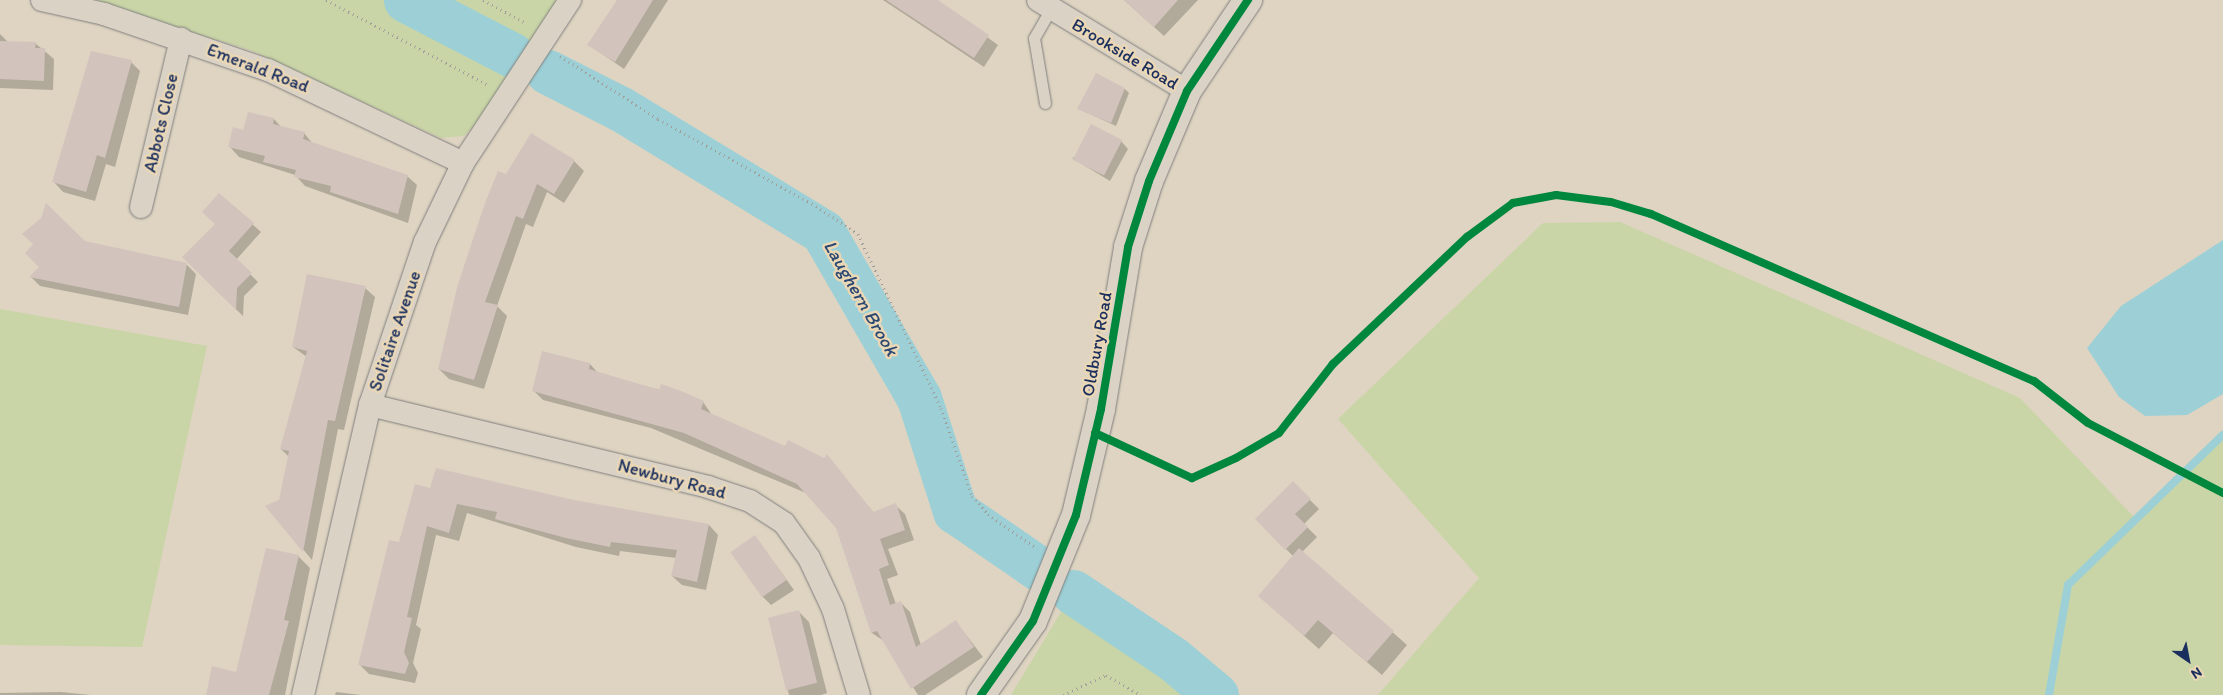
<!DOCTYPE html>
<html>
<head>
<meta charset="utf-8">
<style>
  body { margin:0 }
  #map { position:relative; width:2223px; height:695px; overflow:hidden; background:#ded4c1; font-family:Itim,sans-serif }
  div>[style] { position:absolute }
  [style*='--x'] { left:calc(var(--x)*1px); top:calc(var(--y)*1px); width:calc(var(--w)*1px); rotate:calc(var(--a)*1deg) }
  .green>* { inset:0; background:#c9d5a6 }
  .water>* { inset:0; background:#9cd0d6 }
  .shadow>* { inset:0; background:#0003 }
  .stream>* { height:8px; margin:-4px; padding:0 4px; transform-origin:4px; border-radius:4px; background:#9cd0d6 }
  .river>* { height:45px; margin:-22.5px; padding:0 22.5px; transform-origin:22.5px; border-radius:22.5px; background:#9cd0d6 }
  .building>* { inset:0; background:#d2c4bd; transform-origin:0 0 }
  .path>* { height:3px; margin-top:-1.5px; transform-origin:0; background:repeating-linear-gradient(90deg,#a09e9b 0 1px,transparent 0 5px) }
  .roads { filter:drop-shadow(0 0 1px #7f7e7e) drop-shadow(0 0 1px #7f7e7e) }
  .lane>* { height:11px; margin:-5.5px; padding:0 5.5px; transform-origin:5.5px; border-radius:5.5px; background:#dad2c5 }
  .street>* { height:22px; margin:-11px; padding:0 11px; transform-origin:11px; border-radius:11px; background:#dad2c5 }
  .secondary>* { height:28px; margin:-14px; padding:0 14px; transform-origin:14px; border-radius:14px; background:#dad2c5 }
  .cycleway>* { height:8px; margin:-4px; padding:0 4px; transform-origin:4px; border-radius:4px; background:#00873e }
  span { translate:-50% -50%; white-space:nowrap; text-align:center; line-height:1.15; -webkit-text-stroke:5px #ead7b5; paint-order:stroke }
  .street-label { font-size:18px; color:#1b2f5e }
  .water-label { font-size:19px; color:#2a4771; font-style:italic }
  .north { position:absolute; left:2163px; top:635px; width:50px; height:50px; -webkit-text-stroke:4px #ead7b5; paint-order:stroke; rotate:147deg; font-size:14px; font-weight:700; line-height:20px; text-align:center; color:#1b2f5e }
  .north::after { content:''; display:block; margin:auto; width:18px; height:22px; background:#1b2f5e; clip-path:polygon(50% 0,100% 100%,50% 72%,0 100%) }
</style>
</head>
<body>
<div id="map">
  <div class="green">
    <i style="clip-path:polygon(87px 0,560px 0,477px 123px,464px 136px,441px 138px,250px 50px)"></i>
    <i style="clip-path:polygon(1620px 222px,2020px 398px,2136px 519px,2223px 435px,2223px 695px,1378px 695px,1479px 578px,1338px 419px,1543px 223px)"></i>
    <i style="clip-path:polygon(0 309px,207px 346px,142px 647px,0 645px)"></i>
    <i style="clip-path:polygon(1073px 592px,1173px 659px,1216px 695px,1011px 695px)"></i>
  </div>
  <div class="water">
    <i style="clip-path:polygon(2223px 240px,2223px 394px,2187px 415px,2145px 416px,2119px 397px,2087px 348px,2121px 306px)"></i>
  </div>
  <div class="shadow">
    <i style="clip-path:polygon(620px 0,668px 0,624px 69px,589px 45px)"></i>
    <i style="clip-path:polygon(883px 0,936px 0,998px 45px,984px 67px)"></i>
    <i style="clip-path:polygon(1124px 0,1198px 0,1164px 36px)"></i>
    <i style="clip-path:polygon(0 34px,9px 43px,35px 43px,54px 59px,53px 90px,0 88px)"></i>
    <i style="clip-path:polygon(131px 62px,140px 71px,115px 167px,106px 164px,95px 201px,63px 192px,54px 182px)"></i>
    <i style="clip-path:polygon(1125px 89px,1129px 93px,1116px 126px,1079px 109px)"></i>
    <i style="clip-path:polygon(274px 119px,282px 128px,304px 133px,313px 144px,407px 176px,417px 185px,408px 223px,305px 186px,295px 175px,239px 157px,230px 147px,244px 131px)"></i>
    <i style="clip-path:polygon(1121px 141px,1128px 149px,1110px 181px,1072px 158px)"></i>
    <i style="clip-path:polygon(574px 161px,584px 171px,564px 203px,547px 192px,533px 227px,526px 224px,497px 306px,507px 316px,484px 389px,449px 379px,439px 369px,507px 176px)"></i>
    <i style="clip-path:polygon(219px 194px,261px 232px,236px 260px,258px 282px,244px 296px,243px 316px,183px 257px,216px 224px)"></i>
    <i style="clip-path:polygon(84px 242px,187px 265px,196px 274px,188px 315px,40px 286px,31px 277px)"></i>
    <i style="clip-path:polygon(365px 288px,375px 297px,344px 430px,338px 429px,312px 560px,267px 506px,280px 500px,289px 457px,281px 449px,307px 357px,293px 347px)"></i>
    <i style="clip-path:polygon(590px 364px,598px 373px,703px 402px,712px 415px,786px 448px,824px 460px,827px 456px,874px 513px,895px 505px,905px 514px,914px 540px,888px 549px,898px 575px,887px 579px,896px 604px,901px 603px,910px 612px,921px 645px,956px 622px,983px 657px,925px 695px,918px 695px,884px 641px,872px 633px,837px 528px,806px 493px,651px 428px,543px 400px,533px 390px)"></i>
    <i style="clip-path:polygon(1293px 483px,1319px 509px,1304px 524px,1317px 537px,1302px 552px,1407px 645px,1382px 675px,1333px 633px,1319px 649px,1259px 596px,1293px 556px,1256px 519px)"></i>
    <i style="clip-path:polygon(431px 490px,573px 501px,709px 525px,718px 535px,706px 590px,682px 585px,672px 576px,676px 558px,620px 551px,619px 556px,576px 547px,467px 513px,459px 541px,436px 535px,416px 625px,421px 629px,413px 663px,418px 673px,415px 683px,369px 674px,359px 664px,400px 543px)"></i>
    <i style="clip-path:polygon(755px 536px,794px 590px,771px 605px,762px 596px)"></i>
    <i style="clip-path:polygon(298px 556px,310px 568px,285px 695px,207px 695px,237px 673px)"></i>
    <i style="clip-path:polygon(799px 612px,809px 622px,827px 693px,821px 695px,789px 695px,770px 619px)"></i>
    <i style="clip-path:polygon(61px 692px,91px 695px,0 695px,0 693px)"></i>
    <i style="clip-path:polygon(336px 692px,361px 695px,335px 695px)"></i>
  </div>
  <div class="stream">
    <i style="--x:2049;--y:695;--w:112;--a:-80.2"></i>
    <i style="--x:2068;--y:585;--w:216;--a:-44.1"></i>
  </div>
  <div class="river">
    <i style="--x:406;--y:0;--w:119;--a:27.4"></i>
    <i style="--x:548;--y:72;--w:82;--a:26.9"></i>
    <i style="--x:621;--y:109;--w:237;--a:31.3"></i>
    <i style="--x:823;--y:232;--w:192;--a:60"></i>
    <i style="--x:919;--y:398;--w:119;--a:72.3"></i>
    <i style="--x:955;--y:511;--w:101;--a:34.5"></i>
    <i style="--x:1073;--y:592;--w:120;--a:33.8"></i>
    <i style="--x:1173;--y:659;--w:56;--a:39.9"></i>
  </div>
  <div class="building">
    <i style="clip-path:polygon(617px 0,653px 0,615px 62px,587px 45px)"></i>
    <i style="clip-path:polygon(886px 0,938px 0,989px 35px,974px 58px)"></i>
    <i style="clip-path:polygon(1124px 0,1178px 0,1154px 27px)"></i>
    <i style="clip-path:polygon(0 41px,36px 42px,35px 48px,45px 48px,44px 81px,0 79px)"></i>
    <i style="clip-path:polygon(91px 51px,132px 60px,105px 158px,97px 155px,86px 192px,52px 182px)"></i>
    <i style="clip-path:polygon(1096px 73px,1125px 88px,1111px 123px,1077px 109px)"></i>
    <i style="clip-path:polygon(248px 112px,274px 118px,273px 124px,305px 132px,303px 139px,408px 175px,398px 214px,330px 192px,331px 186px,294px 177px,296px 170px,263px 162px,265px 156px,228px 147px,233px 127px,243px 130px)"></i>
    <i style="left:1091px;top:124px;width:35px;height:40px;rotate:27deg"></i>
    <i style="clip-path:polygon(531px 133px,575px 160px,554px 194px,537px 184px,523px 219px,516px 216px,485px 302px,498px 305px,474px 380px,438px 369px,458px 284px,485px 203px,498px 171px,506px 174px)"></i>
    <i style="clip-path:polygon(219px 193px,254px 223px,229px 251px,252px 273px,237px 288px,236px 310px,182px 257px,215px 224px,202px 212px)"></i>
    <i style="clip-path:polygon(46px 203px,85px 241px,187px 263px,179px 307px,29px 277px,39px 267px,25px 253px,33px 244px,22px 234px,41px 218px)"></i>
    <i style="clip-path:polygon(307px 274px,366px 286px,335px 421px,328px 420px,303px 552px,265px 506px,279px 500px,289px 451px,280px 449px,307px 351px,292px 347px)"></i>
    <i style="clip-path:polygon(542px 351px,590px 363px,589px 369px,659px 390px,661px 384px,681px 391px,704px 401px,701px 409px,785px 446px,788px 440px,824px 458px,827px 454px,873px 512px,896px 503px,905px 530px,880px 539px,889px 565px,879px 569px,890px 605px,901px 601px,916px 647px,956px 620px,974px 647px,911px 689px,877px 631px,871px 633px,836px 528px,797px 484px,684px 433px,532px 391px)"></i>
    <i style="clip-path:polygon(436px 468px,574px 500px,709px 524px,697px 582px,671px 576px,677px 550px,611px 542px,610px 547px,566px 538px,495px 519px,497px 512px,457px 504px,449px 533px,427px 526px,407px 617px,412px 618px,404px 652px,409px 663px,405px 674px,358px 665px,389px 540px,399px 542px,415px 484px,430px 488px)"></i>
    <i style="clip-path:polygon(1293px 481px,1311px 499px,1295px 514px,1308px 527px,1285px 550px,1255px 519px)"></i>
    <i style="left:755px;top:535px;width:55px;height:30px;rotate:55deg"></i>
    <i style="clip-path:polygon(266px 548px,299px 555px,284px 620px,289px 621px,269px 695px,206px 695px,212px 666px,236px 672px)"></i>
    <i style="clip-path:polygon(1299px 548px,1394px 631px,1367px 662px,1318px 620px,1304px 636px,1258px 596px)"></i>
    <i style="left:799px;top:610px;width:75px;height:32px;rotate:76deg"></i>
  </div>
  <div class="path">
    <i style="--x:326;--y:0;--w:182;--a:27.6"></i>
    <i style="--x:483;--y:0;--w:49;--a:28.1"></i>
    <i style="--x:560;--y:56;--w:117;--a:32.7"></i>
    <i style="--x:658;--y:119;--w:180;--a:28.8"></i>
    <i style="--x:816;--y:206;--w:50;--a:33.7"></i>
    <i style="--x:858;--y:234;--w:193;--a:64.5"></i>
    <i style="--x:941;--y:408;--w:93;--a:70.6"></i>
    <i style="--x:972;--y:496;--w:24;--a:48"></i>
    <i style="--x:988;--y:514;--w:59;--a:35.3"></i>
    <i style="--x:1063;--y:695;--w:47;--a:-24.9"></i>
    <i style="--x:1106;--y:675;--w:40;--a:29.7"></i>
  </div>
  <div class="roads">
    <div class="lane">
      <i style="--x:1045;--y:103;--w:66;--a:-99.6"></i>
      <i style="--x:1034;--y:38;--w:34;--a:-60"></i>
    </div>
    <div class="street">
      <i style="--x:42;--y:0;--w:64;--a:12.7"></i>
      <i style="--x:104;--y:14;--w:173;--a:18.9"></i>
      <i style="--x:268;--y:70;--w:216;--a:25.5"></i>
      <i style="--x:1038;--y:0;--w:175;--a:31.4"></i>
      <i style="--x:141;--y:207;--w:173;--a:-76.6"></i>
      <i style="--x:370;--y:405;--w:348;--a:13.6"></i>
      <i style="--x:708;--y:487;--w:44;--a:18.4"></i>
      <i style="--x:750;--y:501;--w:40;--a:32.9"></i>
      <i style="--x:784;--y:523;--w:43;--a:54.5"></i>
      <i style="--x:809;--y:558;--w:56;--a:64.8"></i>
      <i style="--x:833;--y:609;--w:90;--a:73.2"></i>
      <i style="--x:303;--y:695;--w:298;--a:-77"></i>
      <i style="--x:370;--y:405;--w:172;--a:-71.4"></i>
      <i style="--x:425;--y:242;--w:88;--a:-64.3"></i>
      <i style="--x:463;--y:163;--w:195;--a:-56.7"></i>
    </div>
    <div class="secondary">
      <i style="--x:981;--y:695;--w:90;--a:-54.9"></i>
      <i style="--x:1033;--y:621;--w:114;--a:-67.9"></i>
      <i style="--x:1076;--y:515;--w:109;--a:-76.7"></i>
      <i style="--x:1101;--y:409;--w:164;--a:-80.5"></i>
      <i style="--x:1128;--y:247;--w:69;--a:-72.3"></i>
      <i style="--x:1149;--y:181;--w:98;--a:-67.1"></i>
      <i style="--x:1187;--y:91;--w:110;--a:-56.2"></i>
    </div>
  </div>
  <div class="cycleway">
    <i style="--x:1095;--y:433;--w:107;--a:24.9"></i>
    <i style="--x:1192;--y:478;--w:48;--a:-24.4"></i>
    <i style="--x:1236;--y:458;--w:50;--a:-30.2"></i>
    <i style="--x:1279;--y:433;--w:88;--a:-52"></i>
    <i style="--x:1333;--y:364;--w:185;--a:-43.5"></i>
    <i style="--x:1467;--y:237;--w:57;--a:-36.5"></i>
    <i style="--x:1513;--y:203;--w:44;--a:-10.5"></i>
    <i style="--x:1556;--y:195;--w:55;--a:7.3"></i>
    <i style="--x:1611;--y:202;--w:42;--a:16.7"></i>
    <i style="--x:1651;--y:214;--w:418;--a:23.6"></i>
    <i style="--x:2034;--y:381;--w:68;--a:37.9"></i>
    <i style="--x:2088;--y:423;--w:152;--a:27.4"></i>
    <i style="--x:981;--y:695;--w:90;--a:-54.9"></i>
    <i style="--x:1033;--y:621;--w:114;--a:-67.9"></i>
    <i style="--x:1076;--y:515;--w:109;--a:-76.7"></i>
    <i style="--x:1101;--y:409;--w:164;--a:-80.5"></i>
    <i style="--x:1128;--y:247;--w:69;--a:-72.3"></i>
    <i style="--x:1149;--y:181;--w:98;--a:-67.1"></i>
    <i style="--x:1187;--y:91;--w:110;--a:-56.2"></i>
  </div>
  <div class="street-label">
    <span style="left:1125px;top:54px;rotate:31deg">Brookside Road</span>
    <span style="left:258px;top:68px;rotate:21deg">Emerald Road</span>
    <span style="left:161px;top:123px;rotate:-77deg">Abbots Close</span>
    <span style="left:395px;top:331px;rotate:-71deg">Solitaire Avenue</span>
    <span style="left:1097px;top:344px;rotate:-80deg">Oldbury Road</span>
    <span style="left:672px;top:479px;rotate:15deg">Newbury Road</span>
  </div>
  <div class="water-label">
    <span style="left:861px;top:298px;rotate:60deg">Laughern Brook</span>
  </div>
  <div class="north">N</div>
</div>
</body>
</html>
